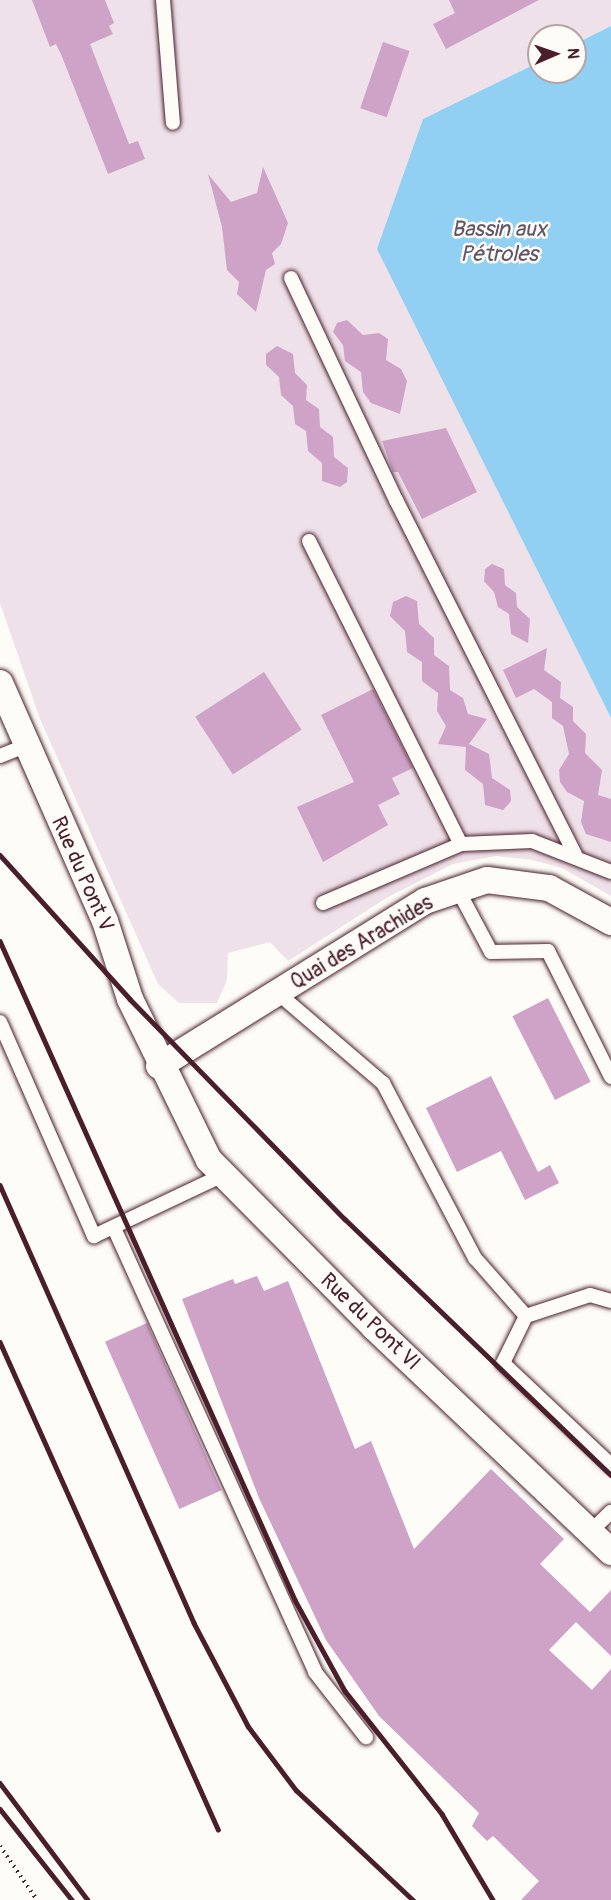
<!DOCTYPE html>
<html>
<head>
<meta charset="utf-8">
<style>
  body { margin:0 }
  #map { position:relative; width:611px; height:1900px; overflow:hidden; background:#fdfcf7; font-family:Pangolin,sans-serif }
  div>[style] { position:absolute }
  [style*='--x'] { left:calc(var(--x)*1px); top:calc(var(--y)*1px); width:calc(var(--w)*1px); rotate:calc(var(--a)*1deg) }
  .built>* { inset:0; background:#efe1e9 }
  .water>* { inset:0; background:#92d0f3 }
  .building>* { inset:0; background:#cea3c7; transform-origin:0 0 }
  .path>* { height:4px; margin-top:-2px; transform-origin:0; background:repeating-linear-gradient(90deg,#4a1f2b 0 1.5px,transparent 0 6px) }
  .roads { filter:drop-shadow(0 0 2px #4a1f2b) drop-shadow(0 0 2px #4a1f2b) }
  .lane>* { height:14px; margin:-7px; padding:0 7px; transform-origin:7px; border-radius:7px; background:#fdfcf7 }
  .street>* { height:26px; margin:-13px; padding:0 13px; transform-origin:13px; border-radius:13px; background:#fdfcf7 }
  .rail>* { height:4.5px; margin:-2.25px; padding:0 2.25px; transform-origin:2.25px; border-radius:2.25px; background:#4a1f2b }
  span { translate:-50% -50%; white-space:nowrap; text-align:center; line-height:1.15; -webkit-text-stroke:5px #fdfcf7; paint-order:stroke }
  .street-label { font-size:21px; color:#4a1f2b }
  .water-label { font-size:22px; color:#605467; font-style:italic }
  .north { position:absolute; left:527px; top:24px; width:60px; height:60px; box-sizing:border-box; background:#fdfcf7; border:2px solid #b5a4a5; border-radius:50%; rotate:88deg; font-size:16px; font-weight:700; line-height:24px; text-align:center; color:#4a1f2b }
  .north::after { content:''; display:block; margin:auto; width:21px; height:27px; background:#4a1f2b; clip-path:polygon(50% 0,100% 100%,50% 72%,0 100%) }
</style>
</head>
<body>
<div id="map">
  <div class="built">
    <i style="clip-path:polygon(0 0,611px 0,611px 26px,575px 44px,575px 36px,539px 36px,539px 62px,423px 119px,378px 249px,611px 718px,611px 896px,562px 868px,532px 860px,496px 856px,453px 864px,388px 897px,288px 961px,270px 942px,228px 953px,227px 980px,217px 1003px,179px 1003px,158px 984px,40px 719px,0 603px)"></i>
  </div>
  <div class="water">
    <i style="clip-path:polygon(611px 26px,611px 718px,377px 249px,423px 119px,539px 62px,539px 72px,575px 72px,575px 44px)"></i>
  </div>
  <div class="building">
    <i style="clip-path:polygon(32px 0,105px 0,114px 23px,109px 26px,113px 34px,90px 44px,129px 144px,138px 141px,145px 159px,108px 174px,61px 54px,56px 44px,50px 47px)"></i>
    <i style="clip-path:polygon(449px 0,539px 0,446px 49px,433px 24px,455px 13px)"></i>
    <i style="left:383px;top:42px;width:28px;height:70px;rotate:19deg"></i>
    <i style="clip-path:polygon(263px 167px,288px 223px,281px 244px,272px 253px,275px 264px,266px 270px,256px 312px,237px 294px,239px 282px,227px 270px,222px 227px,208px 174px,231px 202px,257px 193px)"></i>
    <i style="clip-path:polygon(347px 320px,363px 335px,379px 333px,388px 339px,386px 360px,401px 369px,407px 381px,400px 414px,371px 403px,363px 392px,361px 372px,345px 361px,343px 345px,333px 332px,337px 323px)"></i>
    <i style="clip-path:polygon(277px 346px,293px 354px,295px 373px,307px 385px,306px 400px,319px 409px,320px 427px,333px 437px,334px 457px,348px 468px,347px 482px,340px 487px,322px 481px,322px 463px,308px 451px,306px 431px,295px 424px,293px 406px,281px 395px,279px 377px,266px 365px,266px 354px)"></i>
    <i style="clip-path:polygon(446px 428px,477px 492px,422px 519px,398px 472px,393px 472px,382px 441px)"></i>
    <i style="clip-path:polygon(492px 564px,504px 569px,505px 585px,516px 593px,517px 607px,530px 619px,528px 643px,511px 634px,509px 614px,498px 607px,494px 592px,484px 581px,485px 569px)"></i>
    <i style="clip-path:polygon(406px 596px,417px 601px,419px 624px,434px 638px,434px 655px,449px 666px,450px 690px,463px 698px,468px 714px,487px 719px,469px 744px,489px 754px,492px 778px,510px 790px,511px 801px,503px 810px,485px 805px,483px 784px,465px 770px,466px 747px,438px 744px,446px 726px,437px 711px,438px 693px,422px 681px,422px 662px,407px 652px,405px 631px,390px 616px,393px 602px)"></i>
    <i style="clip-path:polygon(547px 648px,544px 670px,561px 682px,560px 698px,573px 707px,573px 721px,586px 734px,585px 753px,602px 770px,598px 795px,611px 799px,611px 842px,586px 834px,581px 822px,584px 801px,567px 792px,560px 782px,559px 770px,569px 754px,563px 726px,552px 718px,552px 702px,534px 689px,516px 698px,503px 670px)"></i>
    <i style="left:264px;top:672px;width:69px;height:82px;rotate:57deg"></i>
    <i style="clip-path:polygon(373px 689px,413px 768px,392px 778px,400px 794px,378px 805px,388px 825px,323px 862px,297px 807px,354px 782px,321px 715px)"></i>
    <i style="left:548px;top:998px;width:94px;height:40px;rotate:63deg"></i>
    <i style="clip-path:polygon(491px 1076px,538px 1172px,550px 1165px,559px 1183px,525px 1200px,501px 1151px,457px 1172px,426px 1108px)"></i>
    <i style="clip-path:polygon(257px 1276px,264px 1291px,288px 1281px,355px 1449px,371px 1441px,414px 1549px,491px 1469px,564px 1539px,540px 1564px,590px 1612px,611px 1590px,611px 1656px,576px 1622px,549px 1650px,592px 1690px,611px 1669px,611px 1900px,521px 1900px,539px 1881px,493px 1836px,487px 1841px,472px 1826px,479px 1813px,379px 1716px,326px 1640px,259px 1498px,182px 1299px,233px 1279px,235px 1284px)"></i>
    <i style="left:147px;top:1323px;width:183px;height:46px;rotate:66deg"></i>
  </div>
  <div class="path">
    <i style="--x:0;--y:1846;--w:65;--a:55.6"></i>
  </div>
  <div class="roads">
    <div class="lane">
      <i style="--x:163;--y:0;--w:123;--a:85.4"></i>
      <i style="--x:291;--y:278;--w:246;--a:64.7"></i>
      <i style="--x:396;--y:500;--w:397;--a:63.2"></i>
      <i style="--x:309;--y:541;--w:339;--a:63.4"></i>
      <i style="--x:0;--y:756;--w:27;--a:-22"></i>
      <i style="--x:458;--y:890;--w:70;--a:62"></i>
      <i style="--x:491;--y:952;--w:57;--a:-1"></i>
      <i style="--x:548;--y:951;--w:141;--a:63.4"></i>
      <i style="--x:323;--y:903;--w:150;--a:-23.1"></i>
      <i style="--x:461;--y:844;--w:71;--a:-2.4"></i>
      <i style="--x:532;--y:841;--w:85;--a:21.4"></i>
      <i style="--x:279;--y:994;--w:137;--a:40.6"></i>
      <i style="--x:383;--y:1083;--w:198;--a:62.3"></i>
      <i style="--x:475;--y:1258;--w:77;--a:48.7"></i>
      <i style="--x:526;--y:1316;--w:67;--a:-18.2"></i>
      <i style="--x:590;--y:1295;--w:22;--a:16"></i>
      <i style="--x:0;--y:1022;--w:234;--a:66.3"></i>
      <i style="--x:94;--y:1236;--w:143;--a:-25.3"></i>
      <i style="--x:114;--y:1228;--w:487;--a:65.6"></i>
      <i style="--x:315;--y:1672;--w:83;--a:51.9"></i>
      <i style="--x:526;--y:1316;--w:52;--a:116.1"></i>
      <i style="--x:503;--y:1363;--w:149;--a:43.4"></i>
      <i style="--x:590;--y:1532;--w:29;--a:-44"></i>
    </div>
    <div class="street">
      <i style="--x:0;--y:683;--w:260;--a:66.2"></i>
      <i style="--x:105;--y:921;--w:82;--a:72.2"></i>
      <i style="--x:130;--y:999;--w:179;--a:63.9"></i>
      <i style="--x:209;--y:1160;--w:235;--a:45.3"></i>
      <i style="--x:374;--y:1327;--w:327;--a:43.5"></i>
      <i style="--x:159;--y:1066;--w:313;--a:-31.8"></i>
      <i style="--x:425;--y:901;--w:65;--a:-18.7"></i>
      <i style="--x:487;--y:880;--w:63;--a:7.4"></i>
      <i style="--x:549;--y:888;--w:71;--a:28.7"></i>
    </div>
  </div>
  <div class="rail">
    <i style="--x:0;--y:855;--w:194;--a:47.9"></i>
    <i style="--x:130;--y:999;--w:308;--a:45.7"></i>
    <i style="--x:345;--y:1219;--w:369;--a:43.9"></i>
    <i style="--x:0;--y:941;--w:722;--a:65.88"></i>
    <i style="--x:295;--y:1600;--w:104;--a:61.2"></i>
    <i style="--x:345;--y:1691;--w:157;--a:51.7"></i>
    <i style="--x:442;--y:1814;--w:100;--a:59.3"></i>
    <i style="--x:0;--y:1185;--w:479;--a:66.1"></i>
    <i style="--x:194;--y:1623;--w:116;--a:62.3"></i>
    <i style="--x:248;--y:1726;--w:80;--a:53.1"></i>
    <i style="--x:296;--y:1790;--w:161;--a:43.2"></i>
    <i style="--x:0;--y:1342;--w:534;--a:65.88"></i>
    <i style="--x:0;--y:1783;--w:146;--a:53.1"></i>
    <i style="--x:0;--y:1809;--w:116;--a:51.6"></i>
  </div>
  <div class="street-label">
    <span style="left:82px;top:874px;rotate:66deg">Rue du Pont V</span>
    <span style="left:362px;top:943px;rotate:-31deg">Quai des Arachides</span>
    <span style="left:370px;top:1322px;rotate:44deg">Rue du Pont VI</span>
  </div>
  <div class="water-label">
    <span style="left:499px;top:242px">Bassin aux<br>Pétroles</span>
  </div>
  <div class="north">N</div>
</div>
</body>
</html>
